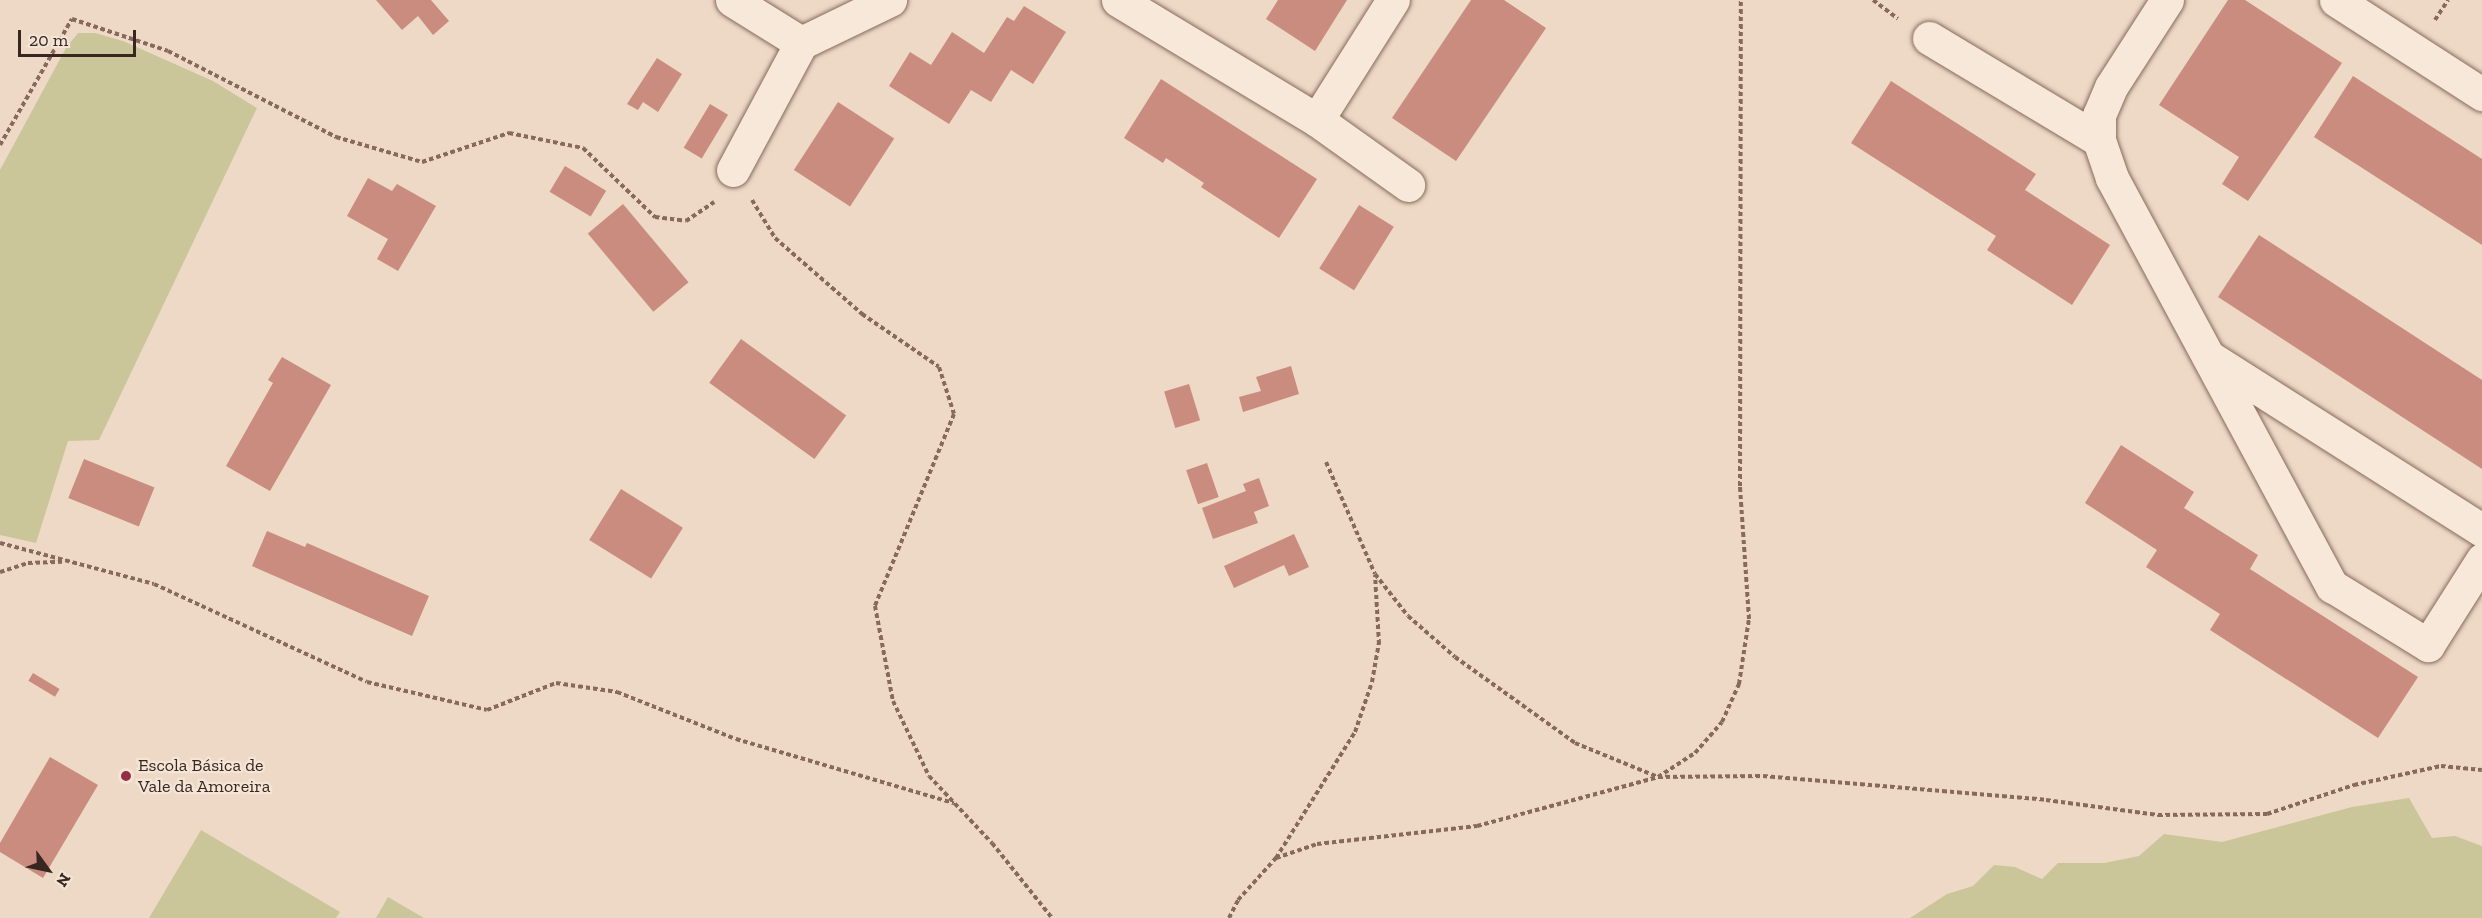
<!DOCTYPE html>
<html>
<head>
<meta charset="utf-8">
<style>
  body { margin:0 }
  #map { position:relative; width:2482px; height:918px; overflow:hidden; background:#edd9c6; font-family:"Zilla Slab",serif }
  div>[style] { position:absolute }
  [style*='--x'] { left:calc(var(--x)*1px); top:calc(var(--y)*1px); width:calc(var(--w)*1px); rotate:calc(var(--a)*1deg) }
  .green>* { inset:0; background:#cbc69a }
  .building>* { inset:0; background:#ca8c7e; transform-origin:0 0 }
  .path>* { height:4px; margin-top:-2px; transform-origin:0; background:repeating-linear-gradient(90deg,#886a5c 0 4.5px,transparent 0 7.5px) }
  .roads { filter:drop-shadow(0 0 2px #886a5c) drop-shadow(0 0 2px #886a5c) }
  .minor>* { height:33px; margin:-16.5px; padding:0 16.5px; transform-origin:16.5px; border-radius:16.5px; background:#f8e8d9 }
  .dots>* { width:16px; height:16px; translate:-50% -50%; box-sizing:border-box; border:3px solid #f4e5d6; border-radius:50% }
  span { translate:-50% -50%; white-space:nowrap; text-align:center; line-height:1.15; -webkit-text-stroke:4.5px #f4e5d6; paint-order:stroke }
  .poi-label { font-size:18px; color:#382620 }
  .left { translate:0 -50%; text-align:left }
  .north { position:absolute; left:18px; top:840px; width:60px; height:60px; -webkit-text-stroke:4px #f4e5d6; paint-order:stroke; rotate:123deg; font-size:16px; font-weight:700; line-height:24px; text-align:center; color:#382620 }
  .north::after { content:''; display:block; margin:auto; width:21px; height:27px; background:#382620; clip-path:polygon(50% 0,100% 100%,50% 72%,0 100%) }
  .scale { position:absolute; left:18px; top:30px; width:118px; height:27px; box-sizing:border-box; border:3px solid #382620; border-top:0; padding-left:8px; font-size:18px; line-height:21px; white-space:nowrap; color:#382620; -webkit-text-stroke:4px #f4e5d6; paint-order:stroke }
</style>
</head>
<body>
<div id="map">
  <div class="green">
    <i style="clip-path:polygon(78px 33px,95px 33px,123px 41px,213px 81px,257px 108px,99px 440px,68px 441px,36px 543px,0 535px,0 170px,66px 48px)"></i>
    <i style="clip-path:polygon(2409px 798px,2432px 838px,2455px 836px,2482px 846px,2482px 918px,1910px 918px,1947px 894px,1973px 886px,1994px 865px,2015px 867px,2042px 879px,2058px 863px,2104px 863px,2139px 856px,2164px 834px,2222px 842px,2352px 807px)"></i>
    <i style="clip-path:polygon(201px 830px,340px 912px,336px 918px,149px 918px)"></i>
    <i style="clip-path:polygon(388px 897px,424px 918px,376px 918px)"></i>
  </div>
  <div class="building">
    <i style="clip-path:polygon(376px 0,431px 0,449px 21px,433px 35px,418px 16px,402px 30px)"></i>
    <i style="clip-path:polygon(1278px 0,1347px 0,1315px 51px,1266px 19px)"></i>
    <i style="clip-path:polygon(1471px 0,1504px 0,1546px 28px,1456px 161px,1392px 118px)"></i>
    <i style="clip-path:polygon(2228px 0,2245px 0,2342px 63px,2248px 201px,2222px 184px,2239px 157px,2159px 105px)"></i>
    <i style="clip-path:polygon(1024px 6px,1066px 32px,1033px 84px,1011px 70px,991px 102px,971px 90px,949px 124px,889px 86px,910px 52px,931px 65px,952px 32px,984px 53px,1007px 17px,1014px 21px)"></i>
    <i style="clip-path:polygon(657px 58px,682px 74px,658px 112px,643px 102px,638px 110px,627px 104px)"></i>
    <i style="clip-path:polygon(2353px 76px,2482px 159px,2482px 245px,2314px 137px)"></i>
    <i style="clip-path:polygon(1161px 79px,1317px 179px,1279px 238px,1201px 187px,1204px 183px,1166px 158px,1163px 163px,1124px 138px)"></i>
    <i style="clip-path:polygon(1891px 81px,2036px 174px,2025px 190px,2110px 245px,2072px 305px,1987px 250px,1996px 236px,1851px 143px)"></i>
    <i style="left:838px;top:102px;width:67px;height:81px;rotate:33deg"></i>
    <i style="left:710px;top:104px;width:21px;height:51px;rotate:31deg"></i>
    <i style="left:565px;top:166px;width:48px;height:30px;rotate:31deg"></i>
    <i style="clip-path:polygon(368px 178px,392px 191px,397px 184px,436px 206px,398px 271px,377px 259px,388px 239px,347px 216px)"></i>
    <i style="left:623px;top:204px;width:102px;height:46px;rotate:50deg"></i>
    <i style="left:1359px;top:205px;width:41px;height:75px;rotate:32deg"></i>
    <i style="clip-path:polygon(2259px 235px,2482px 380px,2482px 469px,2218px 297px)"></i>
    <i style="left:741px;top:339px;width:130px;height:54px;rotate:36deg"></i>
    <i style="clip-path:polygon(282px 357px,331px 385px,270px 491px,226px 466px,273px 383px,268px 380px)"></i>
    <i style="clip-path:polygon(1291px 366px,1299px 394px,1243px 412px,1239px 397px,1261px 391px,1256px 377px)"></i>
    <i style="left:1189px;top:384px;width:38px;height:26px;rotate:73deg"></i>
    <i style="clip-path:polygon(2121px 445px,2194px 492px,2184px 508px,2258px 555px,2250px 569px,2418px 677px,2378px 738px,2210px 630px,2220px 614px,2146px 567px,2157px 550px,2085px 503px)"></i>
    <i style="left:84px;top:459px;width:76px;height:42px;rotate:22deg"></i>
    <i style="left:1207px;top:463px;width:36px;height:22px;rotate:71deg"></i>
    <i style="clip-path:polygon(1259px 478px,1269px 506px,1254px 512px,1258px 523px,1213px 539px,1202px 508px,1246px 491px,1243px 484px)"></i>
    <i style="left:621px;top:489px;width:73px;height:60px;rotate:32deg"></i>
    <i style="clip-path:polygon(267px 531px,305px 547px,307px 543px,429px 596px,412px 636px,252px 566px)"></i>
    <i style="clip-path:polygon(1294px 534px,1309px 567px,1289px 576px,1284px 565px,1234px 588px,1224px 566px)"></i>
    <i style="left:33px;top:673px;width:31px;height:9px;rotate:31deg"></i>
    <i style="clip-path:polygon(50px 757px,98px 785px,43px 878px,0 852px,0 843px)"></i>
  </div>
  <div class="path">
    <i style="--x:1873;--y:0;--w:31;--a:37"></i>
    <i style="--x:2435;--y:20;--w:24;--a:-57"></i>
    <i style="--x:0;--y:145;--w:145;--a:-60.3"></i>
    <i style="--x:72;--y:19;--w:101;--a:18.4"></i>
    <i style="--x:168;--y:51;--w:189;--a:27.1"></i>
    <i style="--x:336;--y:137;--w:90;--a:16.2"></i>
    <i style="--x:422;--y:162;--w:92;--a:-18.4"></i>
    <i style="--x:509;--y:133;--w:76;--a:11.5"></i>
    <i style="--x:583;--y:148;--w:100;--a:43.8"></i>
    <i style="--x:655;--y:217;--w:31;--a:7"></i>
    <i style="--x:686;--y:221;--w:34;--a:-34"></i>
    <i style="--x:752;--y:200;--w:44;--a:58.8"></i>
    <i style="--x:775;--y:238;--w:116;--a:41.1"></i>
    <i style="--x:862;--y:314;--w:93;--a:34.5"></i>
    <i style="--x:939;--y:367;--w:49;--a:72.3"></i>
    <i style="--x:954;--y:414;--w:208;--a:112.4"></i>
    <i style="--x:875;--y:606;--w:97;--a:79.3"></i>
    <i style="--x:893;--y:701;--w:83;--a:64.4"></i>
    <i style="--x:929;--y:776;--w:92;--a:46.8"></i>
    <i style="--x:992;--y:843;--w:96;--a:51.3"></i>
    <i style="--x:1326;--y:462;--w:122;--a:66.4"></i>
    <i style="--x:1375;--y:574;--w:53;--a:51.8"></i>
    <i style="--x:1408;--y:616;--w:62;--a:41.1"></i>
    <i style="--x:1455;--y:657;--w:148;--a:35.6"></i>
    <i style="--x:1575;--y:743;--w:90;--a:22.3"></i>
    <i style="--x:1658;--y:777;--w:105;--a:-0.5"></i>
    <i style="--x:1763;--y:776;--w:284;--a:4.8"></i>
    <i style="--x:2046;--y:800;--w:113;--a:7.6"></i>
    <i style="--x:2158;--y:815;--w:109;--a:-0.5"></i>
    <i style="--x:2267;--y:814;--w:92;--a:-18.4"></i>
    <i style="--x:2354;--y:785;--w:89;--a:-12.3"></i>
    <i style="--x:2441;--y:766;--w:41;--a:5.6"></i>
    <i style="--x:0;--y:543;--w:159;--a:14.9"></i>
    <i style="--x:154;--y:584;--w:234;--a:24.7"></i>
    <i style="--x:367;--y:682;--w:123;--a:13.1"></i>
    <i style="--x:487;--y:710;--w:74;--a:-21.4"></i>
    <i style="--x:556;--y:683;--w:62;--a:8.4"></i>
    <i style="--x:617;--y:692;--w:128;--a:21.6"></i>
    <i style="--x:736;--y:739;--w:227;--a:16.4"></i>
    <i style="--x:0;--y:572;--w:29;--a:-18"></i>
    <i style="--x:28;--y:563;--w:34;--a:-2"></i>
    <i style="--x:1276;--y:858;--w:149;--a:-57.9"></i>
    <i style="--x:1355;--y:732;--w:53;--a:-71.2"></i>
    <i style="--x:1372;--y:682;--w:39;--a:-80"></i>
    <i style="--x:1379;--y:644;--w:69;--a:-93.3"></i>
    <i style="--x:1229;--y:918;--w:20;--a:-63"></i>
    <i style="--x:1238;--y:900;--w:57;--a:-47.9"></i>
    <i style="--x:1276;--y:858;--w:43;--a:-18.9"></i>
    <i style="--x:1317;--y:844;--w:161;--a:-6.4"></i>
    <i style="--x:1477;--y:826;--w:188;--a:-15.1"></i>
    <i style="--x:1658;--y:777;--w:44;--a:-33"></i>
    <i style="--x:1695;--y:753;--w:41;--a:-48.9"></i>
    <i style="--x:1722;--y:722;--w:42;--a:-65.9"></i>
    <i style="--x:1739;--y:684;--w:66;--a:-81.3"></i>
    <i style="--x:1749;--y:619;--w:133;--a:-93.9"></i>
    <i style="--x:1740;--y:486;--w:486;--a:-89.9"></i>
  </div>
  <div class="roads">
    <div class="minor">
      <i style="--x:732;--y:0;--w:81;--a:31.9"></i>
      <i style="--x:801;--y:43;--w:99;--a:-25.8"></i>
      <i style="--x:1118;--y:0;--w:232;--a:31.1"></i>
      <i style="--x:1317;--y:120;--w:142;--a:-57.7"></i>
      <i style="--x:2167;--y:0;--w:103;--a:122.8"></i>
      <i style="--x:2111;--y:87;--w:30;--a:113"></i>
      <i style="--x:2099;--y:115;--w:25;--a:90"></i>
      <i style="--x:2099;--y:140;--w:40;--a:71.1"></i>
      <i style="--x:2112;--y:178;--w:464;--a:61.7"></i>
      <i style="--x:2332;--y:586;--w:113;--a:31.6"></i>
      <i style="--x:2428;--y:645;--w:101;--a:-57.6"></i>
      <i style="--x:2336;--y:0;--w:174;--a:32.8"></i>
      <i style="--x:1929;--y:38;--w:198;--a:31"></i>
      <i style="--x:1317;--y:120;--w:112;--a:35.5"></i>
      <i style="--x:733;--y:170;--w:144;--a:-61.8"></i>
      <i style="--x:2209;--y:357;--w:323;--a:32.4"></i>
    </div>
  </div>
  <div class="dots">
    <i style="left:126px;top:776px;background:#952f46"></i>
  </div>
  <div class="poi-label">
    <span class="left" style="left:138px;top:776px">Escola Básica de<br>Vale da Amoreira</span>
  </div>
  <div class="north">N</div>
  <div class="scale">20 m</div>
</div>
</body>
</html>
